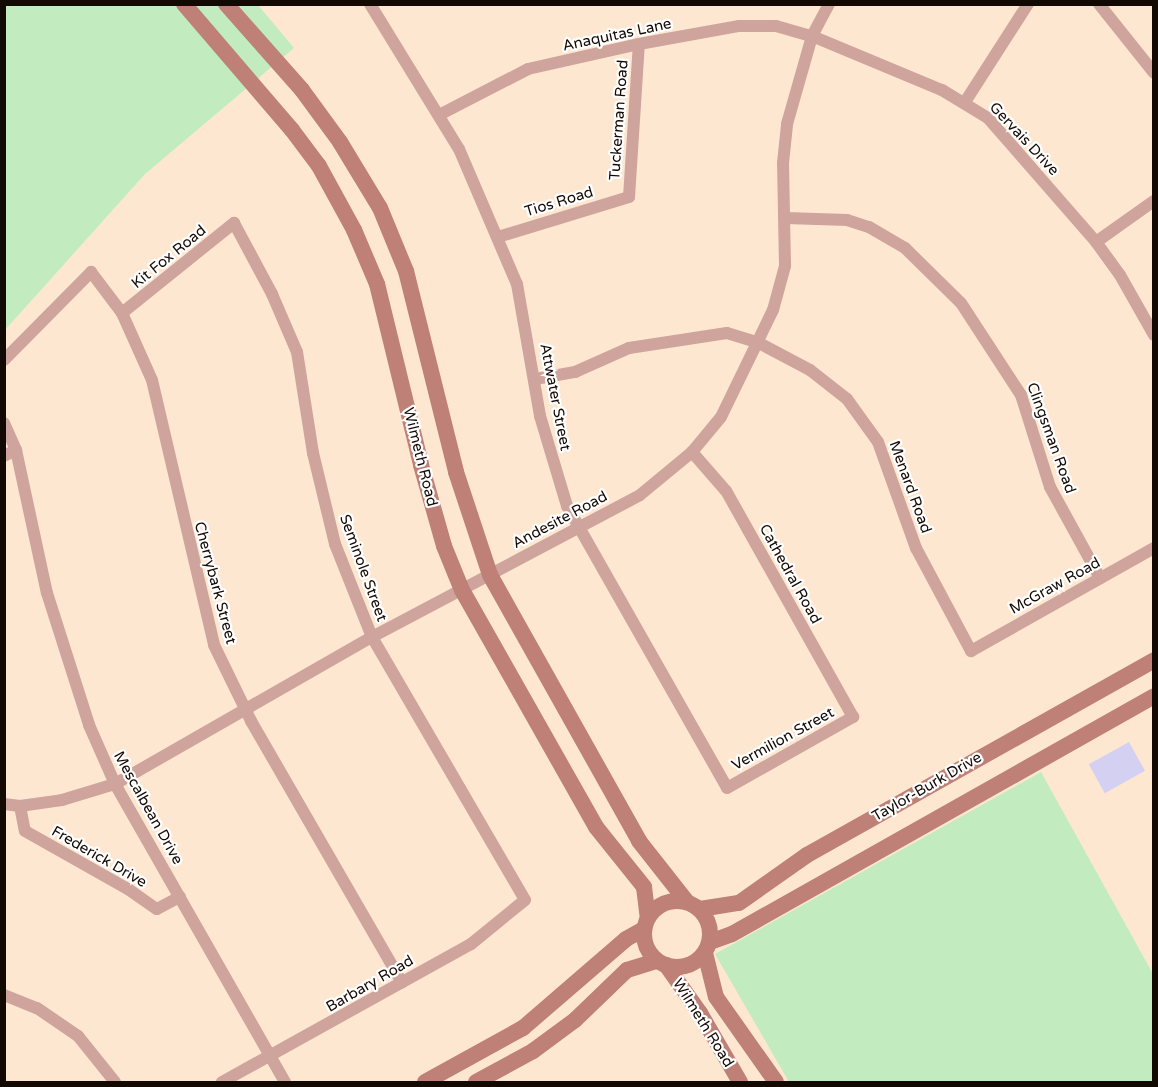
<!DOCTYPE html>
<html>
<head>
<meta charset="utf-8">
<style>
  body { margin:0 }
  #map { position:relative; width:1158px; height:1087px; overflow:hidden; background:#fee7d1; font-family:"Varela Round",sans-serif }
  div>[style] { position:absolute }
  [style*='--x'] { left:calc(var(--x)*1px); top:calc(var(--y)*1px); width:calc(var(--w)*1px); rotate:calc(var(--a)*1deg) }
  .green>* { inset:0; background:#c2ebbf }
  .building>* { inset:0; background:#d3d0f2; transform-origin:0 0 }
  .street>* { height:12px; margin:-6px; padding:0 6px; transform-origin:6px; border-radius:6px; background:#cfa49d }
  .secondary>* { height:16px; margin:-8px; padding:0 8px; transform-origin:8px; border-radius:8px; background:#be8077 }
  .secondary>.ring { margin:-8px; padding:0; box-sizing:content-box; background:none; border:16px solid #be8077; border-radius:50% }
  span { translate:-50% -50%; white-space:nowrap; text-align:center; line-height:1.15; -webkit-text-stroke:4.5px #fff; paint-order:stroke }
  .street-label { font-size:15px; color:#130903 }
  .frame { position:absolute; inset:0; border:6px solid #130903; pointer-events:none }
</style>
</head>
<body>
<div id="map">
  <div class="green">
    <i style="clip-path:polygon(5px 5px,258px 5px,294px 48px,145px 174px,5px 330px)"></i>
    <i style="clip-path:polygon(1041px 772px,1153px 974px,1153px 1082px,789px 1082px,715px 954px)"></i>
  </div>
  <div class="building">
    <i style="left:1129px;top:742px;width:33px;height:46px;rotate:61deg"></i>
  </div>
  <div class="street">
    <i style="--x:370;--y:4;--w:170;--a:58.5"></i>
    <i style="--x:459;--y:149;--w:147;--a:66.8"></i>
    <i style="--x:517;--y:284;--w:134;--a:80.1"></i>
    <i style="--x:540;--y:416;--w:94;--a:73.3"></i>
    <i style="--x:567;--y:506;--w:324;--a:60.4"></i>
    <i style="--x:727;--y:788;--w:145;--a:-29.4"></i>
    <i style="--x:853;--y:717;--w:259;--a:-119.3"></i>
    <i style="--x:726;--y:491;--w:52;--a:-131.1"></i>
    <i style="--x:1099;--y:4;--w:88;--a:51.4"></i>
    <i style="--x:965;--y:102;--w:117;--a:-57.3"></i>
    <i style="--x:439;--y:115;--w:100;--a:-27.3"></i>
    <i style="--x:528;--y:69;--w:114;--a:-12.7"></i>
    <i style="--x:639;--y:44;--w:102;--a:-10.2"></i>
    <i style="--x:739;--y:26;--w:37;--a:0"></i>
    <i style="--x:776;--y:26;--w:37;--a:16"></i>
    <i style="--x:812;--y:36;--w:141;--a:22.6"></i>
    <i style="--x:942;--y:90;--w:54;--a:31.3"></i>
    <i style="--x:988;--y:118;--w:164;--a:48.9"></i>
    <i style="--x:1096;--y:242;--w:41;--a:54"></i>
    <i style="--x:1120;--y:275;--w:69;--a:60.5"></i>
    <i style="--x:786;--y:218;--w:61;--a:1.9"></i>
    <i style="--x:847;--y:220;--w:23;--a:18"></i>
    <i style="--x:869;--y:227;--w:42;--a:30.3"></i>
    <i style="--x:905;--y:248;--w:78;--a:44.5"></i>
    <i style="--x:961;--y:303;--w:110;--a:56.9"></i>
    <i style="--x:1021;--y:395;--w:96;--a:72.5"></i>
    <i style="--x:1050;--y:487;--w:104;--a:61.2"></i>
    <i style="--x:498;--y:237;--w:137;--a:-17"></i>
    <i style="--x:629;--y:197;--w:153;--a:-86.3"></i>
    <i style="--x:1096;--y:242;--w:71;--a:-35.3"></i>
    <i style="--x:122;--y:313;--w:144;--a:-38.8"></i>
    <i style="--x:234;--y:223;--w:81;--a:61.8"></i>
    <i style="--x:272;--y:294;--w:63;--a:66.7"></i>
    <i style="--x:297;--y:352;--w:102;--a:81"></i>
    <i style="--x:313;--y:453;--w:94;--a:76.4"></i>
    <i style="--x:335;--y:544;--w:100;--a:68.3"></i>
    <i style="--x:372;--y:637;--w:304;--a:59.8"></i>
    <i style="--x:525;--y:900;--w:70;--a:140.8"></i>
    <i style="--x:471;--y:944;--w:285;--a:151"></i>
    <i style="--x:4;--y:360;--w:124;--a:-45.3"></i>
    <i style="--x:91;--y:272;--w:51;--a:52.9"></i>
    <i style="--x:122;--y:313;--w:73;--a:65.9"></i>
    <i style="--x:152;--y:380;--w:272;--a:76.8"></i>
    <i style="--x:214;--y:645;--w:85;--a:64"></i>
    <i style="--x:251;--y:721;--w:302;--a:60"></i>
    <i style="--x:535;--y:379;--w:41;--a:-9.9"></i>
    <i style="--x:575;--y:372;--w:59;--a:-24"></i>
    <i style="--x:629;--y:348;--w:99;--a:-8.7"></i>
    <i style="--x:727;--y:333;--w:34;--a:17"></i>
    <i style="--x:759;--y:343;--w:58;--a:27.9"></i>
    <i style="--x:810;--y:370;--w:47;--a:38.1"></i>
    <i style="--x:847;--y:399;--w:53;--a:54.2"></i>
    <i style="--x:878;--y:442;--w:113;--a:70.3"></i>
    <i style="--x:916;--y:548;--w:117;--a:61.9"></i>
    <i style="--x:971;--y:651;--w:210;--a:-29.4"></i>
    <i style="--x:4;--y:423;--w:30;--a:66"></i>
    <i style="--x:16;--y:450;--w:146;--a:77.8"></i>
    <i style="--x:47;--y:593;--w:139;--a:72.3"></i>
    <i style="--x:89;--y:725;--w:64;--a:66.2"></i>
    <i style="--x:115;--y:784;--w:343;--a:60.3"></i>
    <i style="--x:4;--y:456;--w:13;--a:-27"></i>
    <i style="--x:4;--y:804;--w:16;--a:7"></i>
    <i style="--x:20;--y:806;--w:42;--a:-8.1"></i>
    <i style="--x:62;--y:800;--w:55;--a:-16.8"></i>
    <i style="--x:115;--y:784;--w:296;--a:-29.8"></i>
    <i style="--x:372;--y:637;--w:303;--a:-27.9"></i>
    <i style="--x:640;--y:495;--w:67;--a:-39.6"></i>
    <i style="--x:692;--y:452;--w:45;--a:-50.4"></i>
    <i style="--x:721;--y:417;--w:119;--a:-64.1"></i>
    <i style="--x:773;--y:310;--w:46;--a:-74.7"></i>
    <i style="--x:785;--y:266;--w:103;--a:-91.1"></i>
    <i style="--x:783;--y:163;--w:39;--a:-84"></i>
    <i style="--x:787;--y:124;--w:91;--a:-74.1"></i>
    <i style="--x:812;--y:36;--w:36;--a:-62"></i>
    <i style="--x:20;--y:806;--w:25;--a:79"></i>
    <i style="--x:25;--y:831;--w:118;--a:29.4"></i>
    <i style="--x:128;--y:889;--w:35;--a:35"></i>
    <i style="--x:157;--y:909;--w:26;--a:-28"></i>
    <i style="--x:4;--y:995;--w:35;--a:22"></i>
    <i style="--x:37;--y:1008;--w:50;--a:34.3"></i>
    <i style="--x:78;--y:1036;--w:59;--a:51.2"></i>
  </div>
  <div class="secondary">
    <i style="--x:184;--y:4;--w:166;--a:49.4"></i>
    <i style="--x:292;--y:130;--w:45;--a:53.1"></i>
    <i style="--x:319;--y:166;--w:73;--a:61.3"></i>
    <i style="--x:354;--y:230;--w:59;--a:66.9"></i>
    <i style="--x:377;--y:284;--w:186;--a:76.3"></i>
    <i style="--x:421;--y:465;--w:84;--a:74.1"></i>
    <i style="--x:444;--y:546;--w:48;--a:67.8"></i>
    <i style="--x:462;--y:590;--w:272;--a:60.5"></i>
    <i style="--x:596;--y:827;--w:77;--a:51.3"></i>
    <i style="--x:644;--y:887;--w:31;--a:83"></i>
    <i style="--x:226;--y:4;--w:115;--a:48.5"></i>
    <i style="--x:302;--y:90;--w:64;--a:53.8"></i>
    <i style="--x:340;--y:142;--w:77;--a:58.8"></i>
    <i style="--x:380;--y:208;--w:68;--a:67.6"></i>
    <i style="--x:406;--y:271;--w:207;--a:76"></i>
    <i style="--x:456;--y:472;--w:108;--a:71.7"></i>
    <i style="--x:490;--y:575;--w:305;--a:60.7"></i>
    <i style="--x:639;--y:841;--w:78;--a:51.8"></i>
    <i class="ring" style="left:644px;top:901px;width:50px;height:50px"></i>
    <i style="--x:700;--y:909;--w:39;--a:-9"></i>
    <i style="--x:739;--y:903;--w:83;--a:-35.2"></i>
    <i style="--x:807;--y:855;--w:398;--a:-29.3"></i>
    <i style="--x:710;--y:942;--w:23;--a:-20"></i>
    <i style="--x:732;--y:934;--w:484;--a:-29.4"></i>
    <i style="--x:705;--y:953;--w:45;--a:76"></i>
    <i style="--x:716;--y:997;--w:104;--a:54.8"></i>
    <i style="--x:666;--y:965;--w:59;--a:54.7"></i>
    <i style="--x:700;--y:1013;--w:80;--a:59.9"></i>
    <i style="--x:425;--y:1082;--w:112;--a:-28.9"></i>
    <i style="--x:523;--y:1028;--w:136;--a:-40.8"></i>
    <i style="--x:626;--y:939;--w:21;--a:-29"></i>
    <i style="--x:476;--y:1082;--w:65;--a:-28.5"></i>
    <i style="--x:533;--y:1051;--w:52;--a:-36.4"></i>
    <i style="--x:575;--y:1020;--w:72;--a:-43.9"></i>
    <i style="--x:627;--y:970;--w:31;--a:-17"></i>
  </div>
  <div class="street-label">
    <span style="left:617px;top:35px;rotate:-12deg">Anaquitas Lane</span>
    <span style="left:619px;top:120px;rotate:-86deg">Tuckerman Road</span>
    <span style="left:1024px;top:139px;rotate:47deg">Gervais Drive</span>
    <span style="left:559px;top:202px;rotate:-17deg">Tios Road</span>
    <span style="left:169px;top:257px;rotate:-39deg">Kit Fox Road</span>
    <span style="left:555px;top:397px;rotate:79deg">Attwater Street</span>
    <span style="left:1051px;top:438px;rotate:70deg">Clingsman Road</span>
    <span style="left:420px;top:457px;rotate:76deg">Wilmeth Road</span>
    <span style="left:910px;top:487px;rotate:70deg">Menard Road</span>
    <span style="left:560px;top:520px;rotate:-28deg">Andesite Road</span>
    <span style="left:363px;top:568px;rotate:70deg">Seminole Street</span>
    <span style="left:790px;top:574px;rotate:61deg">Cathedral Road</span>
    <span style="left:215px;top:583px;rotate:75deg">Cherrybark Street</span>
    <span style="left:1055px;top:586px;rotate:-29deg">McGraw Road</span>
    <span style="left:783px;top:739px;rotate:-29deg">Vermilion Street</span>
    <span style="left:927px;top:787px;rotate:-30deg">Taylor-Burk Drive</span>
    <span style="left:148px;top:808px;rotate:61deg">Mescalbean Drive</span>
    <span style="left:99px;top:857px;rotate:30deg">Frederick Drive</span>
    <span style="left:370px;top:984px;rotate:-30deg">Barbary Road</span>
    <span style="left:703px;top:1023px;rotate:58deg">Wilmeth Road</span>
  </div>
  <div class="frame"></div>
</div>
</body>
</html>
